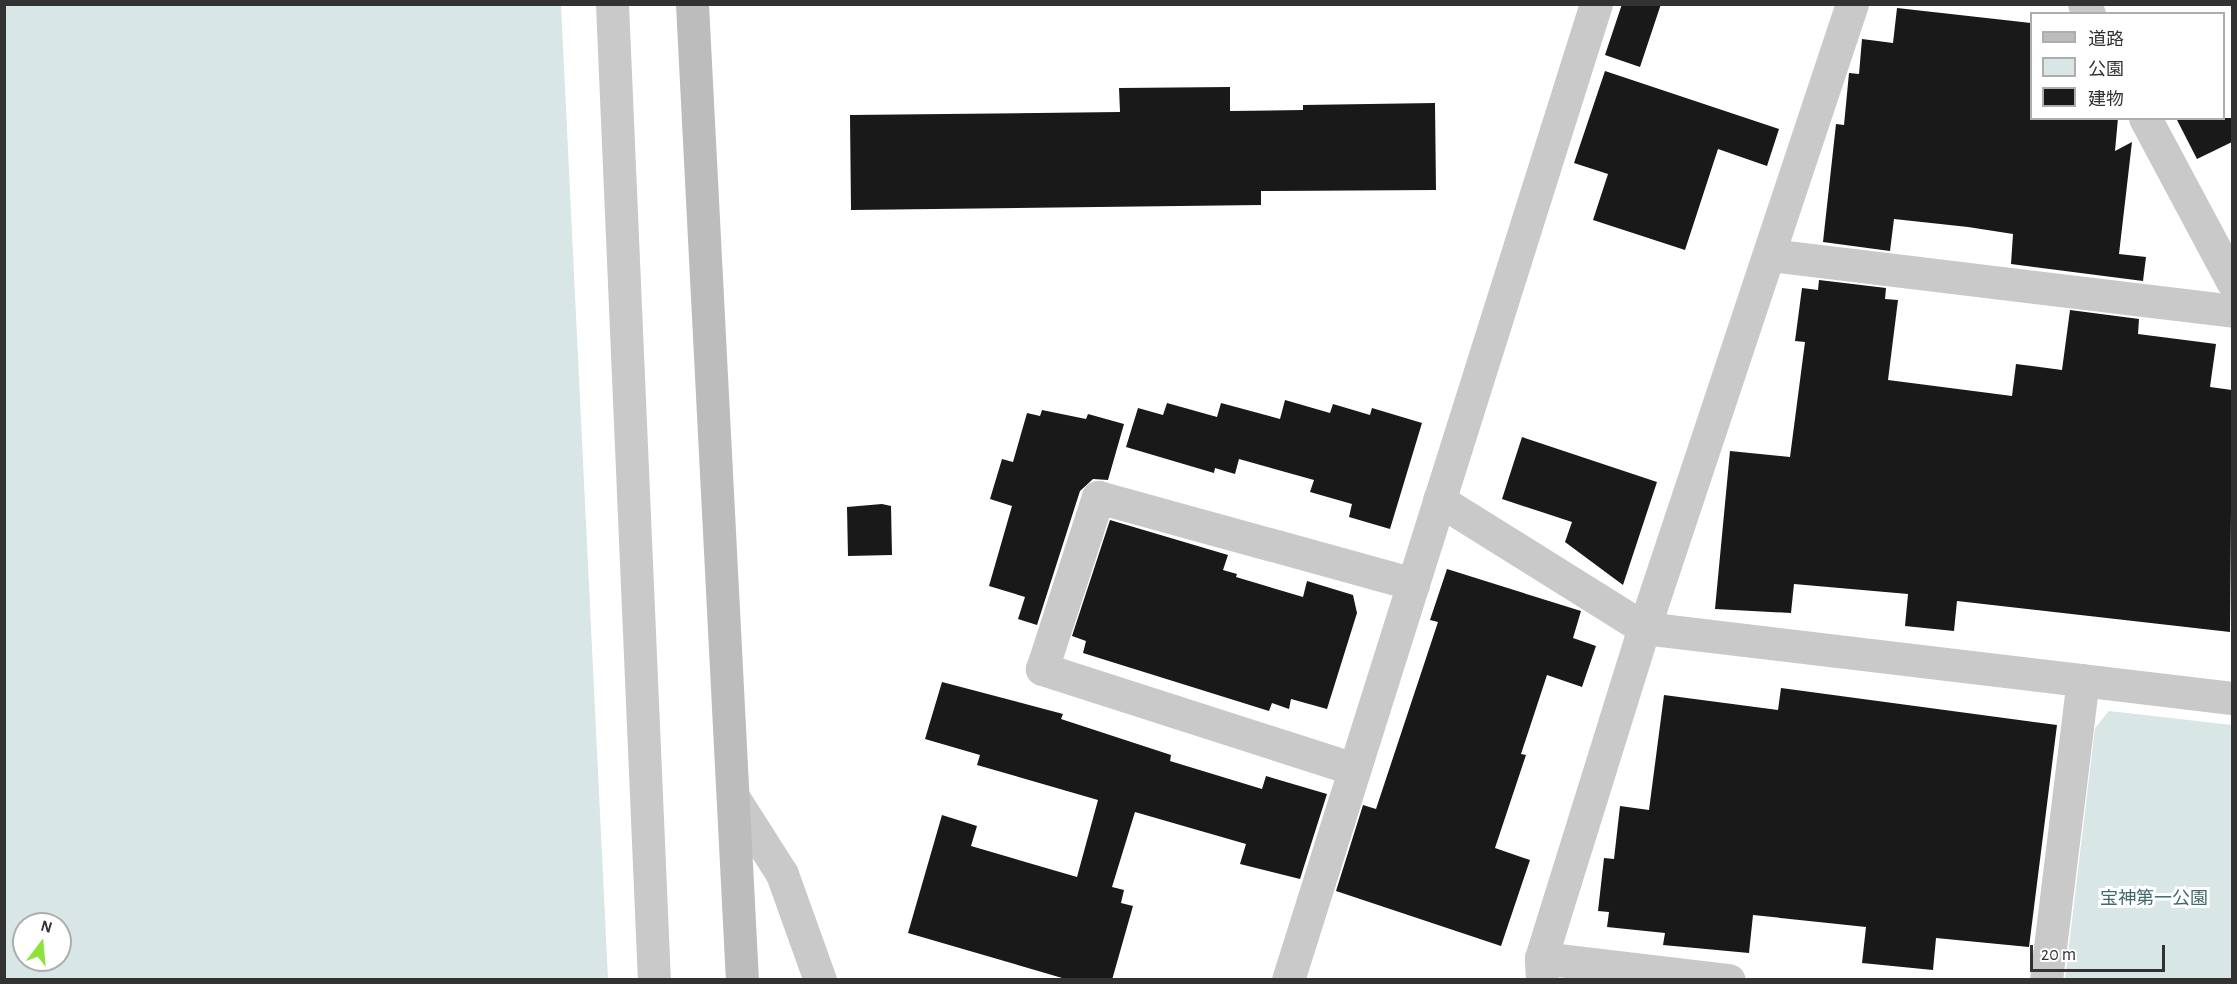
<!DOCTYPE html>
<html>
<head>
<meta charset="utf-8">
<style>
  body { margin:0 }
  #map { position:relative; width:2237px; height:984px; overflow:hidden; background:#fff; font-family:"Alegreya Sans","Noto Sans JP",sans-serif }
  div>[style] { position:absolute }
  [style*='--x'] { left:calc(var(--x)*1px); top:calc(var(--y)*1px); width:calc(var(--w)*1px); rotate:calc(var(--a)*1deg) }
  .green>* { inset:0; background:#d8e6e6 }
  .building>* { inset:0; background:#191919 }
  .street>* { height:33px; margin:-16.5px; padding:0 16.5px; transform-origin:16.5px; border-radius:16.5px; background:#c9c9c9 }
  .secondary>* { height:33px; margin:-16.5px; padding:0 16.5px; transform-origin:16.5px; border-radius:16.5px; background:#bcbcbc }
  span { translate:-50% -50%; white-space:nowrap; text-align:center; line-height:1.15; -webkit-text-stroke:6px #fff; paint-order:stroke }
  .park-label { font-size:18px; color:#40696e }
  .frame { position:absolute; inset:0; border:6px solid #323232; pointer-events:none }
  .legend { position:absolute; left:2030px; top:12px; width:195px; height:108px; box-sizing:border-box; background:#fff; border:2px solid #adadad; margin:0; padding:8px 10px; list-style:none; font-size:18px; color:#323232 }
  .legend li { display:flex; align-items:center; gap:12px; height:30px }
  .legend b { width:30px; border:2px solid #adadad }
  .north { position:absolute; left:12px; top:912px; width:60px; height:60px; box-sizing:border-box; background:#fff; border:2px solid #adadad; border-radius:50%; rotate:16deg; font-size:16px; font-weight:700; line-height:24px; text-align:center; color:#323232 }
  .north::after { content:''; display:block; margin:auto; width:21px; height:27px; background:#8ee23c; clip-path:polygon(50% 0,100% 100%,50% 72%,0 100%) }
  .scale { position:absolute; left:2030px; top:945px; width:135px; height:27px; box-sizing:border-box; border:3px solid #323232; border-top:0; padding-left:8px; font-size:18px; line-height:21px; white-space:nowrap; color:#323232; -webkit-text-stroke:4px #fff; paint-order:stroke }
</style>
</head>
<body>
<div id="map">
  <div class="green">
    <i style="clip-path:polygon(evenodd,5px 4px,561px 5px,608px 979px,5px 979px,5px 4px,24px 924px,60px 924px,60px 960px,24px 960px,24px 924px)"></i>
    <i style="clip-path:polygon(2109px 711px,2232px 725px,2232px 979px,2065px 979px,2095px 728px)"></i>
  </div>
  <div class="building">
    <i style="clip-path:polygon(1622px 4px,1661px 4px,1640px 67px,1605px 55px)"></i>
    <i style="clip-path:polygon(1897px 8px,2031px 23px,2031px 118px,2118px 118px,2115px 151px,2132px 142px,2119px 254px,2146px 257px,2143px 281px,2011px 264px,2013px 234px,1968px 227px,1894px 219px,1890px 251px,1823px 242px,1836px 124px,1844px 125px,1849px 73px,1859px 74px,1862px 39px,1893px 43px)"></i>
    <i style="clip-path:polygon(1605px 71px,1779px 129px,1767px 166px,1718px 149px,1685px 250px,1593px 220px,1608px 174px,1574px 163px)"></i>
    <i style="clip-path:polygon(1230px 87px,1230px 111px,1303px 110px,1303px 105px,1435px 103px,1436px 190px,1261px 191px,1261px 205px,851px 210px,850px 115px,1120px 112px,1119px 88px)"></i>
    <i style="clip-path:polygon(2176px 118px,2232px 118px,2232px 142px,2197px 159px)"></i>
    <i style="clip-path:polygon(1819px 280px,1886px 288px,1885px 299px,1898px 300px,1888px 380px,2012px 396px,2016px 364px,2062px 370px,2070px 310px,2139px 319px,2138px 334px,2216px 344px,2210px 387px,2232px 390px,2230px 632px,1957px 601px,1954px 631px,1905px 626px,1908px 594px,1794px 584px,1791px 613px,1715px 609px,1730px 451px,1790px 457px,1805px 342px,1795px 341px,1802px 288px,1818px 290px)"></i>
    <i style="clip-path:polygon(1285px 400px,1330px 413px,1333px 404px,1370px 415px,1372px 408px,1422px 423px,1390px 529px,1349px 517px,1352px 504px,1310px 492px,1314px 480px,1239px 459px,1235px 474px,1215px 468px,1214px 473px,1126px 447px,1138px 408px,1163px 415px,1167px 403px,1217px 417px,1221px 403px,1280px 419px)"></i>
    <i style="clip-path:polygon(1042px 410px,1086px 419px,1088px 414px,1124px 424px,1108px 480px,1093px 479px,1080px 491px,1037px 625px,1018px 619px,1025px 597px,989px 586px,1012px 506px,990px 499px,1002px 459px,1013px 462px,1027px 413px,1040px 416px)"></i>
    <i style="clip-path:polygon(1522px 437px,1657px 482px,1623px 585px,1565px 542px,1572px 522px,1502px 499px)"></i>
    <i style="clip-path:polygon(882px 504px,891px 506px,892px 555px,848px 556px,847px 507px)"></i>
    <i style="clip-path:polygon(1110px 520px,1228px 555px,1223px 570px,1237px 574px,1236px 577px,1303px 597px,1307px 581px,1353px 595px,1357px 613px,1327px 709px,1291px 699px,1289px 709px,1272px 703px,1269px 711px,1083px 653px,1086px 641px,1072px 636px)"></i>
    <i style="clip-path:polygon(1447px 569px,1581px 611px,1573px 638px,1596px 646px,1582px 687px,1547px 675px,1521px 754px,1526px 755px,1495px 848px,1530px 860px,1501px 946px,1336px 891px,1363px 805px,1376px 809px,1438px 622px,1430px 620px)"></i>
    <i style="clip-path:polygon(942px 682px,1063px 714px,1061px 719px,1171px 755px,1170px 761px,1262px 789px,1266px 776px,1327px 794px,1300px 879px,1240px 864px,1246px 844px,1135px 812px,1112px 887px,1124px 890px,1121px 903px,1133px 906px,1112px 980px,1069px 980px,908px 933px,942px 815px,977px 826px,971px 846px,1077px 877px,1098px 800px,977px 765px,980px 755px,925px 739px)"></i>
    <i style="clip-path:polygon(1781px 688px,2057px 725px,2029px 947px,1936px 938px,1933px 970px,1862px 963px,1866px 927px,1753px 915px,1749px 953px,1663px 945px,1665px 933px,1607px 927px,1609px 912px,1598px 911px,1604px 858px,1614px 859px,1620px 806px,1649px 810px,1664px 695px,1778px 710px)"></i>
  </div>
  <div class="street">
    <i style="--x:612;--y:4;--w:977;--a:87.54"></i>
    <i style="--x:2084;--y:4;--w:11;--a:63"></i>
    <i style="--x:2145;--y:118;--w:185;--a:61.9"></i>
    <i style="--x:1771;--y:255;--w:464;--a:6.9"></i>
    <i style="--x:1439;--y:500;--w:242;--a:32"></i>
    <i style="--x:1644;--y:628;--w:592;--a:6.79"></i>
    <i style="--x:1354;--y:769;--w:328;--a:-162.2"></i>
    <i style="--x:1042;--y:669;--w:181;--a:-72"></i>
    <i style="--x:1098;--y:497;--w:327;--a:15.4"></i>
    <i style="--x:733;--y:797;--w:91;--a:57.5"></i>
    <i style="--x:782;--y:874;--w:113;--a:70.3"></i>
    <i style="--x:1541;--y:958;--w:189;--a:6.7"></i>
    <i style="--x:1288;--y:980;--w:1023;--a:-72.49"></i>
    <i style="--x:1542;--y:980;--w:22;--a:-93"></i>
    <i style="--x:1541;--y:958;--w:346;--a:-72.7"></i>
    <i style="--x:1644;--y:628;--w:658;--a:-71.57"></i>
    <i style="--x:2046;--y:980;--w:302;--a:-83"></i>
  </div>
  <div class="secondary">
    <i style="--x:692;--y:4;--w:977;--a:87.07"></i>
  </div>
  <div class="park-label">
    <span style="left:2154px;top:899px">宝神第一公園</span>
  </div>
  <div class="frame"></div>
  <ul class="legend">
  <li><b style="height:8px;background:#bcbcbc"></b>道路</li>
  <li><b style="height:16px;background:#d8e6e6"></b>公園</li>
  <li><b style="height:16px;background:#191919"></b>建物</li>
  </ul>
  <div class="north">N</div>
  <div class="scale">20 m</div>
</div>
</body>
</html>
